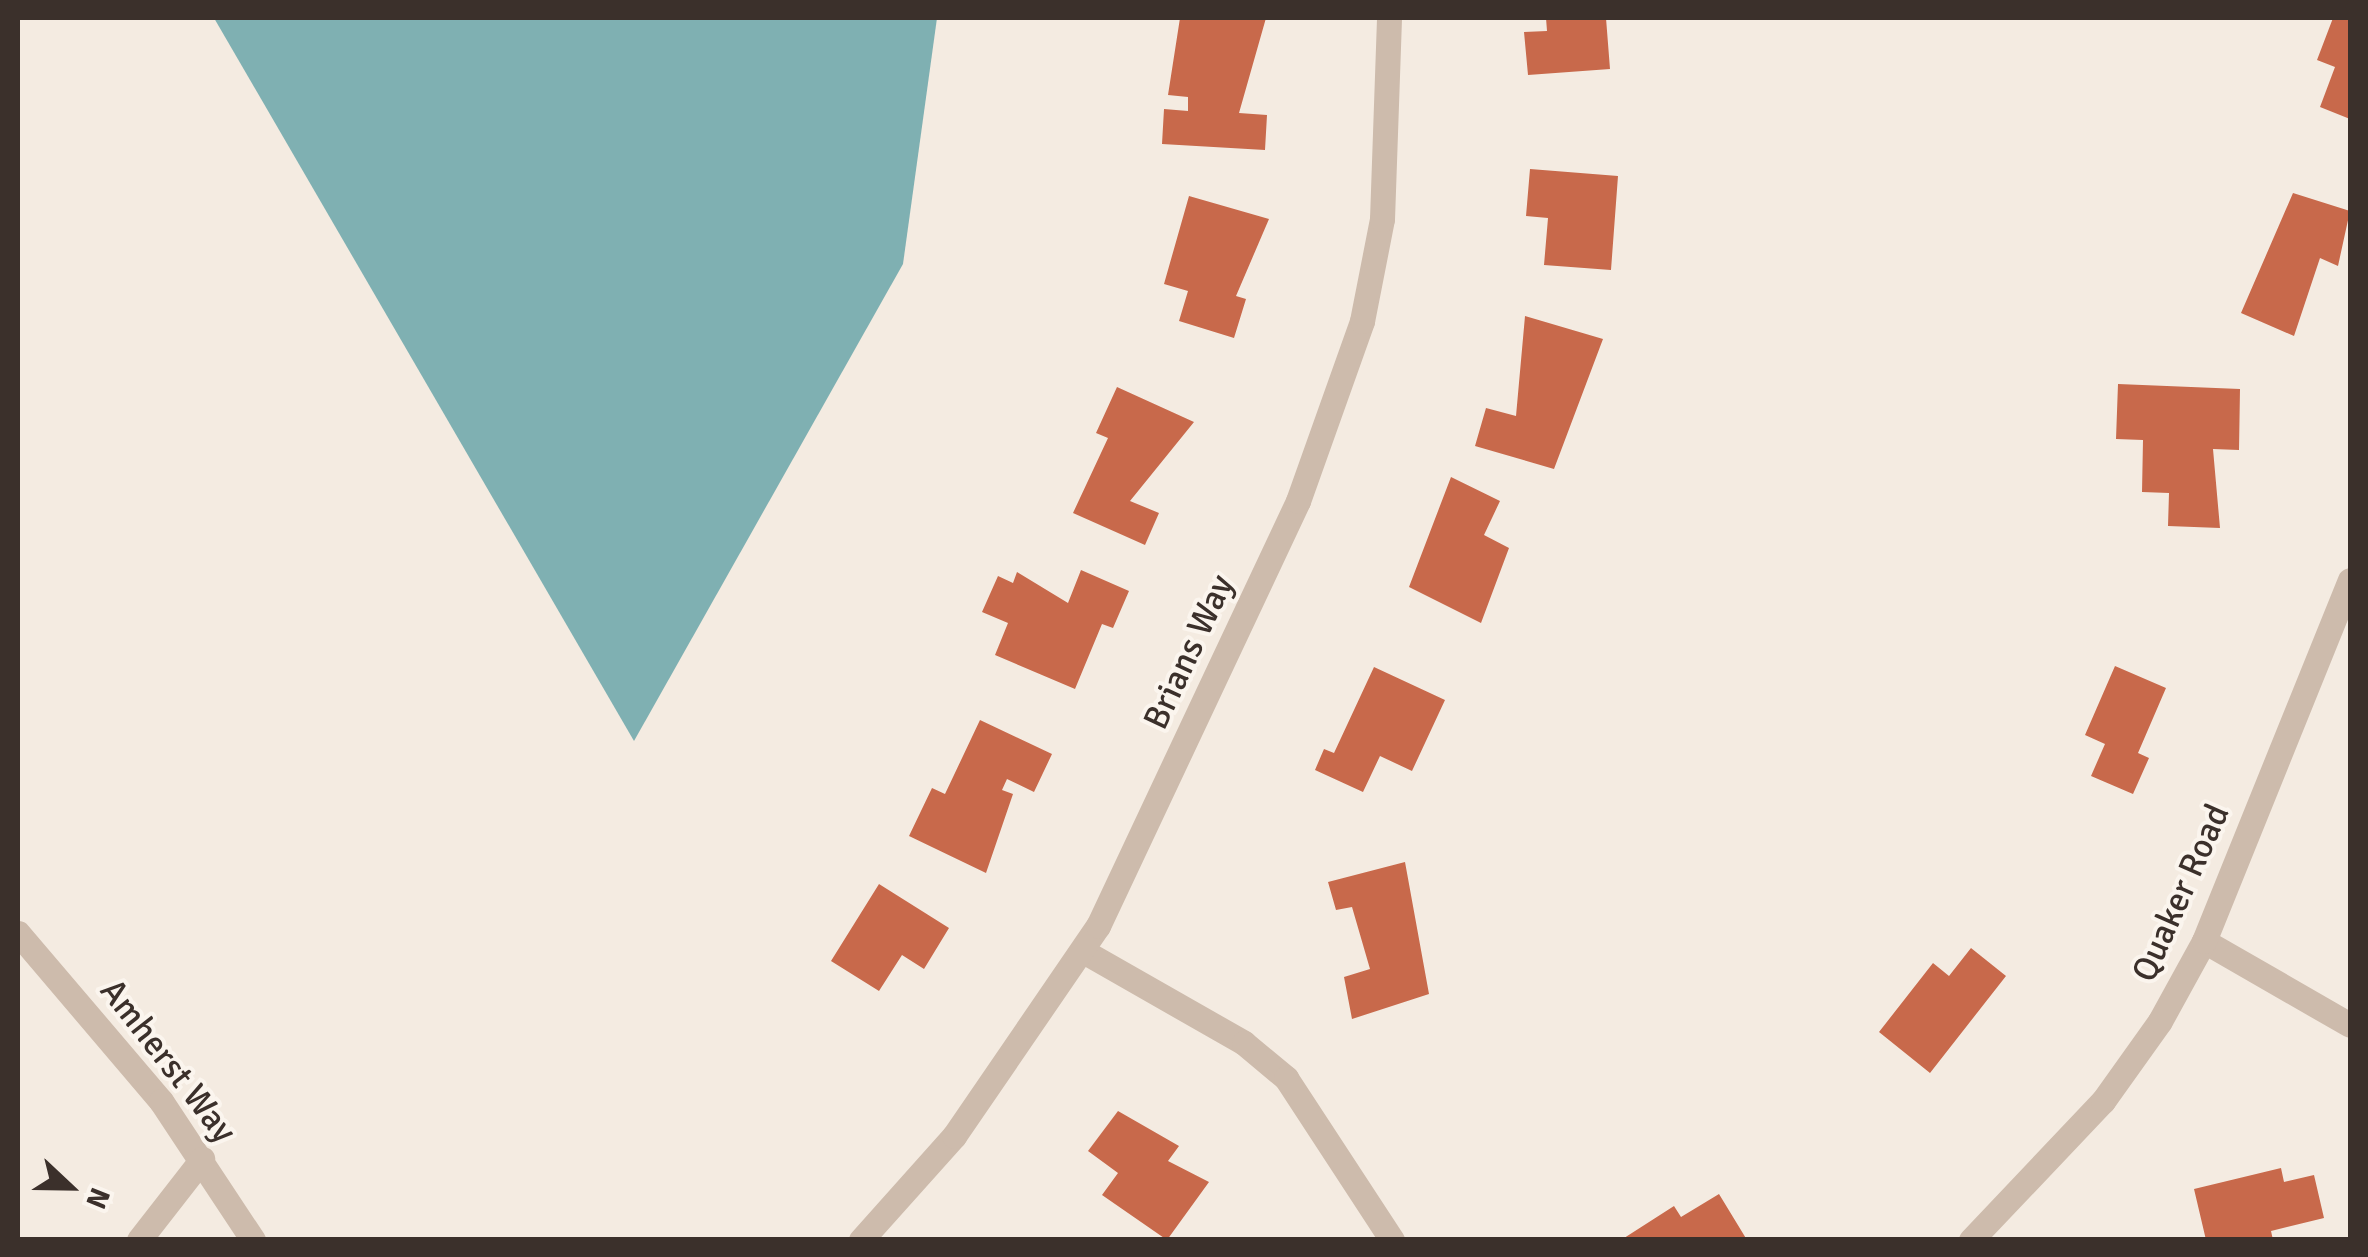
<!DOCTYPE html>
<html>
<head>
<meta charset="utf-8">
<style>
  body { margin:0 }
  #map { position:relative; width:2368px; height:1257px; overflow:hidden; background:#f4ebe1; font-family:Signika,sans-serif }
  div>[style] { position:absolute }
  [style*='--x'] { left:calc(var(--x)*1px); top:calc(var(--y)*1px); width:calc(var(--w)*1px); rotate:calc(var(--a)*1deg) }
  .water>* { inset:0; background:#7fb0b2 }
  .building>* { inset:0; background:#c8694b }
  .street>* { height:25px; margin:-12.5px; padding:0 12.5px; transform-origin:12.5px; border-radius:12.5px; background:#cdbbac }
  span { translate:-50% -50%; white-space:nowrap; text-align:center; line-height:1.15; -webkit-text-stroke:8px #fbf5ee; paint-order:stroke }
  .street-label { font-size:35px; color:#3b302b }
  .frame { position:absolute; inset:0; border:20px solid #3b302b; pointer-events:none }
  .north { position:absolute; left:20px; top:1137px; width:100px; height:100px; -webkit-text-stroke:8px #fbf5ee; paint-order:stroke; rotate:112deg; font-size:28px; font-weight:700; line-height:40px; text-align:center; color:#3b302b }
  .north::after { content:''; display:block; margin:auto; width:35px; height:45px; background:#3b302b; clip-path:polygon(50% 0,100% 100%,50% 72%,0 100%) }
</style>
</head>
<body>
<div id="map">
  <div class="water">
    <i style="clip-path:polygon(214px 18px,937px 18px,903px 264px,634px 741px)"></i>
  </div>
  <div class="building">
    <i style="clip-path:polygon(1180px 18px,1266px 18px,1239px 113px,1267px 115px,1265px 150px,1162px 144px,1164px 109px,1188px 111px,1188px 97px,1168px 95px)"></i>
    <i style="clip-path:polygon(1546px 18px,1606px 18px,1610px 69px,1528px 75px,1524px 32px,1547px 31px)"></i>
    <i style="clip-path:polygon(2333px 18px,2350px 18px,2350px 119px,2320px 107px,2335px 67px,2317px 60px)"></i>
    <i style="clip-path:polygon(1530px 169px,1618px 176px,1611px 270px,1544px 265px,1548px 218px,1526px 216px)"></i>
    <i style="clip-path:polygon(2293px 193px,2350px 211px,2338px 266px,2320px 258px,2294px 336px,2241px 313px)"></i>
    <i style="clip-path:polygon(1189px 196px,1269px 219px,1236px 296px,1246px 299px,1234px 338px,1179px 321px,1188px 291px,1164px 284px)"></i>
    <i style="clip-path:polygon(1525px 316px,1603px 339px,1554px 469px,1475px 446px,1486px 408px,1516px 416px)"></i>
    <i style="clip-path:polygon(2118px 384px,2240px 389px,2239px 450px,2213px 449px,2220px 528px,2168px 526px,2169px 493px,2142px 492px,2143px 440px,2116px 439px)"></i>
    <i style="clip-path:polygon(1117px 387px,1194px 422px,1130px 501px,1159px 513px,1145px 545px,1073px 513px,1108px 438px,1096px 433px)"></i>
    <i style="clip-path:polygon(1451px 477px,1500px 501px,1484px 535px,1509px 548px,1481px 623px,1409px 587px)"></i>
    <i style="clip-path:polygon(1081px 570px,1129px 591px,1113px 628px,1102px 624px,1075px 689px,995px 655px,1008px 623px,982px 612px,998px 576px,1013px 583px,1017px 572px,1068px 603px)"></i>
    <i style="clip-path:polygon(2115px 666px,2166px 688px,2138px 753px,2149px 758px,2133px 794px,2091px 776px,2105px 744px,2085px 735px)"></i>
    <i style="clip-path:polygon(1374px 667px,1445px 700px,1412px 771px,1380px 756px,1363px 792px,1315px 770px,1324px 749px,1334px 753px)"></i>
    <i style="clip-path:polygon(980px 720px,1052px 754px,1034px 792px,1007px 779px,1002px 790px,1013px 794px,986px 873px,909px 836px,932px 788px,945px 794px)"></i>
    <i style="clip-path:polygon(1405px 862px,1429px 994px,1352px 1019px,1344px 977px,1370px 969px,1352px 907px,1336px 910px,1328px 882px)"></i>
    <i style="clip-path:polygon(879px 884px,949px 928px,924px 969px,902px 955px,879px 991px,831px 961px)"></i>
    <i style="clip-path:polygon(1971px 948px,2006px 976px,1930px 1073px,1879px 1032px,1933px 963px,1949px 976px)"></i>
    <i style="clip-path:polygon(1118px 1111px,1179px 1146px,1168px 1161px,1209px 1182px,1167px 1240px,1102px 1195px,1118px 1173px,1088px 1151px)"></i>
    <i style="clip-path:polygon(2281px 1168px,2284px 1182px,2314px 1175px,2324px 1218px,2271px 1231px,2273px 1240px,2206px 1240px,2194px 1189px)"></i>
    <i style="clip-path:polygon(1719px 1194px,1747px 1240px,1621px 1240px,1674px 1206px,1681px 1217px)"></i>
  </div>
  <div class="street">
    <i style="--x:18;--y:933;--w:221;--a:49.6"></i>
    <i style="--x:161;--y:1101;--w:167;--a:56.5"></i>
    <i style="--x:2204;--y:941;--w:168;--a:29.9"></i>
    <i style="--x:1083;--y:951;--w:185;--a:29.7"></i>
    <i style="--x:1244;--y:1043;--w:55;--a:39.8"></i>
    <i style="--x:1286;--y:1078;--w:194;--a:56.8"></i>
    <i style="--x:139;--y:1240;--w:103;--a:-52.1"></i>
    <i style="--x:861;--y:1240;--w:140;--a:-48.2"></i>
    <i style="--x:954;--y:1136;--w:255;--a:-55.6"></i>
    <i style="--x:1098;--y:926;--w:470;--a:-64.8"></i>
    <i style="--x:1298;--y:501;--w:191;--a:-70.4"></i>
    <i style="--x:1362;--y:321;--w:104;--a:-78.9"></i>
    <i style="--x:1382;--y:219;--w:201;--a:-88"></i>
    <i style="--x:1971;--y:1240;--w:192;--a:-46.5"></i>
    <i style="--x:2103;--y:1101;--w:98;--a:-54.5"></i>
    <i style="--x:2160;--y:1021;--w:91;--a:-61.2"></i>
    <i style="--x:2204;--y:941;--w:389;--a:-68"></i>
  </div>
  <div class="street-label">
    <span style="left:1189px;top:652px;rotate:-65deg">Brians Way</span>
    <span style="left:2181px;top:893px;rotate:-66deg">Quaker Road</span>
    <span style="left:168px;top:1061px;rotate:52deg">Amherst Way</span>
  </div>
  <div class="frame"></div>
  <div class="north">N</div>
</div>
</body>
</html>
